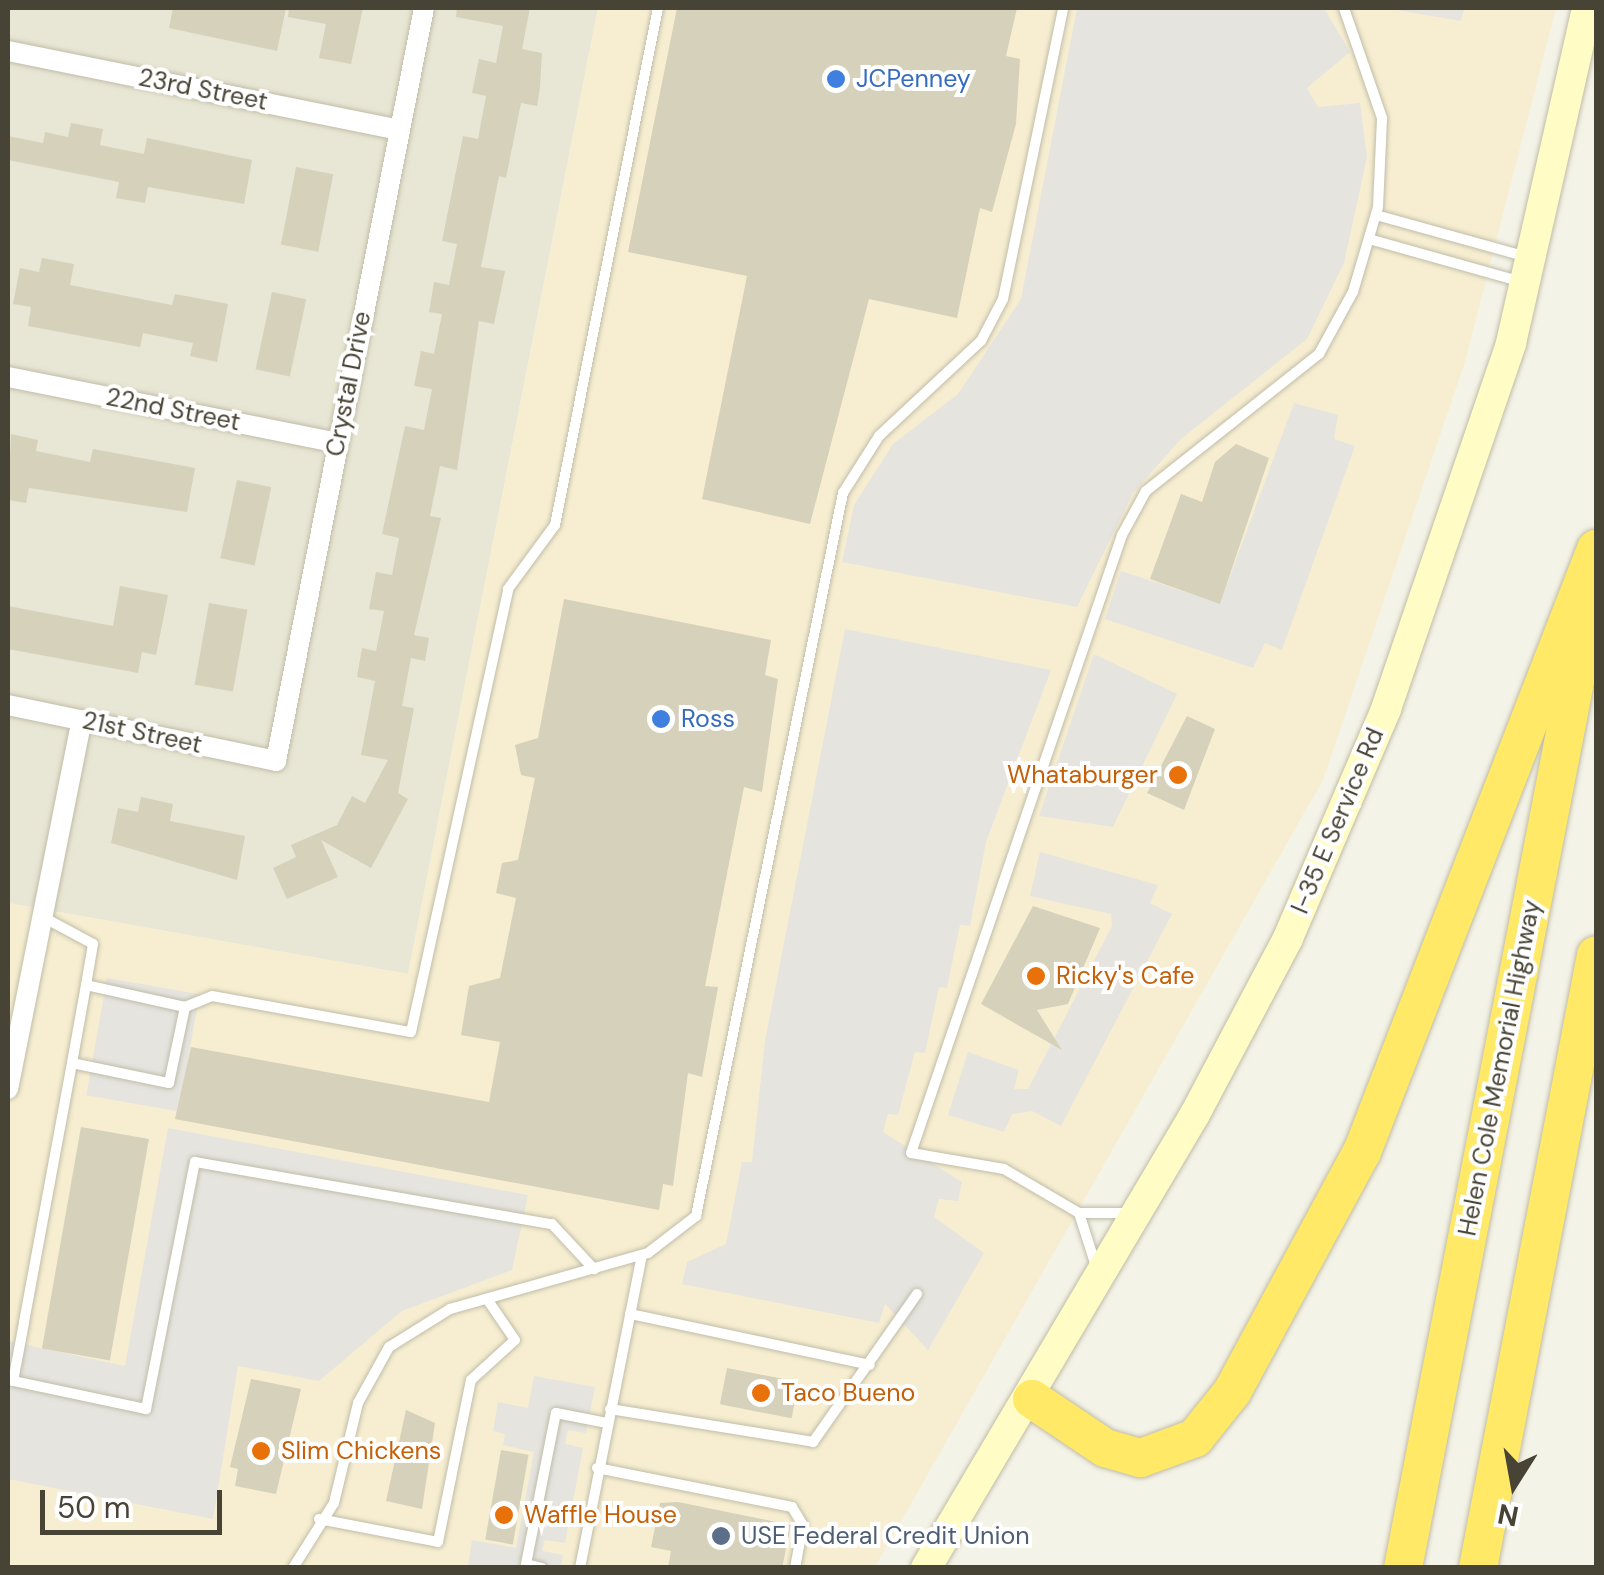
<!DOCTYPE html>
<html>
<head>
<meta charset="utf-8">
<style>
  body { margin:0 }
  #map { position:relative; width:1604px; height:1575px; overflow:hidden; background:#f4f3e7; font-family:"DM Sans",sans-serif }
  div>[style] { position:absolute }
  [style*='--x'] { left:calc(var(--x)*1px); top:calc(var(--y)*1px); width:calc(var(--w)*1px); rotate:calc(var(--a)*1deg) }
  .residential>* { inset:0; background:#e8e6d4 }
  .commercial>* { inset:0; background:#f7eed1 }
  .parking>* { inset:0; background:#e5e4df; transform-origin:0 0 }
  .building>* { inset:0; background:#d6d1bb; transform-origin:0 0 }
  .roads { filter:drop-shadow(0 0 2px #c0bda9) drop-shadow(0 0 2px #c0bda9) }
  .lane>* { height:10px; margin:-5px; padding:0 5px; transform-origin:5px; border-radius:5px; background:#fff }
  .street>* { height:20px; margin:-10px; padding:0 10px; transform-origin:10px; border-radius:10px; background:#fff }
  .secondary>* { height:30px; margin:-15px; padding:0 15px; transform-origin:15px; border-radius:15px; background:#fffcc6 }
  .highway>* { height:38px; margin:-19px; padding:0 19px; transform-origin:19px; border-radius:19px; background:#ffe967 }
  .dots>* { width:28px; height:28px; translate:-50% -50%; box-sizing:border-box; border:5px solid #fff; border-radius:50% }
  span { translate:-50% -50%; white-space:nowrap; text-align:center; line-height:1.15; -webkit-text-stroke:8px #fff; paint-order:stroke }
  .shop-label { font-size:25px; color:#366cbe }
  .left { translate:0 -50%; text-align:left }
  .street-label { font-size:25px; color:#484435 }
  .food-label { font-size:25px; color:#c56008 }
  .right { translate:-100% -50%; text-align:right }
  .service-label { font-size:25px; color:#4e5e75 }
  .frame { position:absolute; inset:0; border:10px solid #484435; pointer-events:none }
  .north { position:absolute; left:1464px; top:1435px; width:100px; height:100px; -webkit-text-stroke:8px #fff; paint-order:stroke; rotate:191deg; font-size:28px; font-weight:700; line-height:40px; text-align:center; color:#484435 }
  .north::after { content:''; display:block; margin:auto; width:35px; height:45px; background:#484435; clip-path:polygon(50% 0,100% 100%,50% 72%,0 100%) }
  .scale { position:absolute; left:40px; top:1490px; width:182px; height:45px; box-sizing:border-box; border:5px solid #484435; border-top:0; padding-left:12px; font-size:30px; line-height:35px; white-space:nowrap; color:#484435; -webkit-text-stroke:8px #fff; paint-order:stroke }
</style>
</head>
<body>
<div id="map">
  <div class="residential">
    <i style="clip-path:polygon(8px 8px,598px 8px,408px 974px,8px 903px)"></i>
  </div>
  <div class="commercial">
    <i style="clip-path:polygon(598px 8px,1556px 8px,1465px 362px,1323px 780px,875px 1567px,8px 1567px,8px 903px,408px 974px)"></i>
  </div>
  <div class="parking">
    <i style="clip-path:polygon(1077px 8px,1324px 8px,1350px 52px,1307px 88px,1318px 107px,1360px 103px,1367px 157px,1344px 263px,1307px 339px,1181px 439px,1133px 493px,1077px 607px,842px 562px,854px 505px,893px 444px,958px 394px,1021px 299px)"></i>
    <i style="clip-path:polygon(1386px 8px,1464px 8px,1461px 21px)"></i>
    <i style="clip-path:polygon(1294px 403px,1338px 415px,1334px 439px,1355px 446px,1282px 650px,1265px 643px,1253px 668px,1105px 619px,1121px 571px,1220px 603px)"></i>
    <i style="clip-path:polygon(845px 629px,1051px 670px,986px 842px,970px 926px,960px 925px,947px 988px,939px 987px,925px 1053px,915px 1052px,898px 1115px,888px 1114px,883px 1132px,962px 1182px,958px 1201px,939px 1199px,934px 1217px,984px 1253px,928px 1350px,885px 1304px,879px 1323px,682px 1284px,687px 1262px,726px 1244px,742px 1162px,752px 1162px,765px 1041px)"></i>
    <i style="clip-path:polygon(1094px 654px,1177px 694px,1113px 827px,1039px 816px)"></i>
    <i style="clip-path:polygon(1040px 852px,1158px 885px,1150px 903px,1172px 914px,1061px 1126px,1032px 1111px,1012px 1114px,1004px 1132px,948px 1115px,968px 1052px,1019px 1070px,1014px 1089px,1028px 1089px,1112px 926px,1111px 914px,1030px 896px)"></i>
    <i style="left:107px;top:978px;width:94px;height:119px;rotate:10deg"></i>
    <i style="clip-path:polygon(168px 1128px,528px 1195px,512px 1270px,402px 1311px,319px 1381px,238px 1366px,213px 1519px,8px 1479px,8px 1341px,125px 1366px)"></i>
    <i style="clip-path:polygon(534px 1376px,595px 1387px,586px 1433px,568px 1430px,565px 1444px,583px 1448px,565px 1543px,545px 1540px,542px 1551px,563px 1555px,561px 1567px,468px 1566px,472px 1540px,516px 1548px,534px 1452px,503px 1445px,505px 1434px,493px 1431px,498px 1402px,528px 1408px)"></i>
  </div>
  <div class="building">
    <i style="clip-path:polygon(173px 8px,286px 8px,277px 51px,169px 28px)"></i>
    <i style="clip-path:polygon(289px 8px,363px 8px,351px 64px,319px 58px,326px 24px,288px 17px)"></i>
    <i style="clip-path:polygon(457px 8px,530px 8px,522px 49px,542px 53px,540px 87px,537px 106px,521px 103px,506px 178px,499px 176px,481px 267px,505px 271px,494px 324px,479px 321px,457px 470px,440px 466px,430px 516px,441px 518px,414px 635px,429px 638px,425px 661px,411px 658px,402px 706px,414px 708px,398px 793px,408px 799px,371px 868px,321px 840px,338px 877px,287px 899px,273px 868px,296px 857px,291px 845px,337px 825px,352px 796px,365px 803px,388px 760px,361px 755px,375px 681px,357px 677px,362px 648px,376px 651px,384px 611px,369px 609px,376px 572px,392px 575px,399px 538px,382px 534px,405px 426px,424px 430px,432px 389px,414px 386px,421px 351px,434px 354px,442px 314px,429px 312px,434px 282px,449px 285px,457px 244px,442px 241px,463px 136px,478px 139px,486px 96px,472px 93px,479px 59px,496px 63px,503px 26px,456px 17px)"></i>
    <i style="clip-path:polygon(677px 8px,1017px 8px,1006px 56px,1020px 59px,1016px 124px,992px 212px,980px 208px,957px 318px,869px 299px,810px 524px,702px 499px,747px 276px,628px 252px)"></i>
    <i style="clip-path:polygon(71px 123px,103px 129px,100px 145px,144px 154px,147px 138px,252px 160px,244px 204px,148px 187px,145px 203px,116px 198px,119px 182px,8px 160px,8px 136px,43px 143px,45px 132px,68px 137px)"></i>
    <i style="left:296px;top:167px;width:38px;height:79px;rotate:11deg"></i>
    <i style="clip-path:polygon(42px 258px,74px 264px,70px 285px,172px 305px,175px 294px,228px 304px,217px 362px,190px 356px,193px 343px,143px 333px,140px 347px,28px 326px,31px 307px,13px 304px,20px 268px,39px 272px)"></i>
    <i style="left:272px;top:292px;width:35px;height:79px;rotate:12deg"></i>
    <i style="clip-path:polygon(11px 434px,38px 440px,36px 451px,90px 462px,93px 449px,195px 468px,187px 512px,29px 488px,26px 503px,8px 500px)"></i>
    <i style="clip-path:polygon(1236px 444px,1269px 458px,1220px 604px,1150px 579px,1181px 494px,1202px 502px,1215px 462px)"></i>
    <i style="left:237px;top:480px;width:35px;height:80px;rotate:12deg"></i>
    <i style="clip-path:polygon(120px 586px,168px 595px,156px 655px,142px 652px,138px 673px,8px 649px,8px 606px,113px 626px)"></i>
    <i style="clip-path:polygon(564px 599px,771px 640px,765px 675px,778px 679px,762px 792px,744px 787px,705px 986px,718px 987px,702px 1077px,688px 1073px,673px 1186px,663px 1184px,659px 1210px,175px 1119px,191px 1047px,489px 1102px,500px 1042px,461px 1035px,469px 986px,500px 978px,516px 898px,496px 893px,502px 863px,518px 860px,535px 778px,521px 775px,515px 745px,538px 738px)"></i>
    <i style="left:209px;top:603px;width:39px;height:83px;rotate:10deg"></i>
    <i style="clip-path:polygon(1187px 716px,1215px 729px,1184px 810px,1147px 793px)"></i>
    <i style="clip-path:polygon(141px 797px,173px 804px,170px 821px,245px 836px,237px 880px,111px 843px,118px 808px,138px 812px)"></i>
    <i style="clip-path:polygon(1033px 906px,1100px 928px,1068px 1004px,1037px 1010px,1062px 1050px,981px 1004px)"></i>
    <i style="left:81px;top:1127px;width:69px;height:225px;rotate:10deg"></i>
    <i style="left:727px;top:1368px;width:73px;height:37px;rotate:11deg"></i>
    <i style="clip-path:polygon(251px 1379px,301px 1389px,276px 1494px,235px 1486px,238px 1469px,230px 1467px)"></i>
    <i style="clip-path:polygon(406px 1410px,435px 1423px,422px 1509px,386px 1501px)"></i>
    <i style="left:501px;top:1450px;width:28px;height:91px;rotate:10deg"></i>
    <i style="clip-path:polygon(678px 1502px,791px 1525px,782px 1568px,668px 1568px,671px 1551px,651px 1547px,660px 1503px)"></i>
  </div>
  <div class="roads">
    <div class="lane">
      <i style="--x:1376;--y:215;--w:157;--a:15.5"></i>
      <i style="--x:1369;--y:239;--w:159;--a:15.7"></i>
      <i style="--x:41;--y:916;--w:59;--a:28.3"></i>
      <i style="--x:93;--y:944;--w:42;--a:99.7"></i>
      <i style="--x:185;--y:1007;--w:29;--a:-22"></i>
      <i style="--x:212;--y:996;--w:202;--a:10.3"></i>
      <i style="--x:411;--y:1032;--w:453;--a:-77.6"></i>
      <i style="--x:508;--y:589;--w:79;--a:-53.7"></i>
      <i style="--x:555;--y:525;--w:527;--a:-78.73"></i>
      <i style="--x:72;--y:1063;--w:99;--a:11.7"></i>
      <i style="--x:169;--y:1083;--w:78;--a:-78.1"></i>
      <i style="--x:185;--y:1007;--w:101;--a:-167.5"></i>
      <i style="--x:86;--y:985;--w:79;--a:100.2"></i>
      <i style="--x:72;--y:1063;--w:264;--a:100.5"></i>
      <i style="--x:24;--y:1323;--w:59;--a:100.7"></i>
      <i style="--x:13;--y:1381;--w:136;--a:11.9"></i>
      <i style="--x:146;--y:1409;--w:252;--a:-78.8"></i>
      <i style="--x:195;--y:1162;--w:362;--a:9.9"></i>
      <i style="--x:552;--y:1224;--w:62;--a:47"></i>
      <i style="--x:1079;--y:1213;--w:59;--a:72.2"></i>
      <i style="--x:1132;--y:1213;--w:53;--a:180"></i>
      <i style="--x:1079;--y:1213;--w:87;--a:-149.6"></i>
      <i style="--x:1004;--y:1169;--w:94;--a:-170.2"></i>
      <i style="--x:911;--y:1153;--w:653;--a:-71.15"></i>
      <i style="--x:1122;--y:535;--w:50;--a:-61.4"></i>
      <i style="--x:1146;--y:491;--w:221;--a:-38.4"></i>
      <i style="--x:1319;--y:354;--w:71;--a:-61.3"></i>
      <i style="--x:1353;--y:292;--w:89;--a:-73.6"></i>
      <i style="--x:1378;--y:207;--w:89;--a:-87.4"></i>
      <i style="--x:1382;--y:118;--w:116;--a:-109.1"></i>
      <i style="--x:630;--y:1314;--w:245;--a:12"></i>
      <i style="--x:610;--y:1409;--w:206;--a:9.2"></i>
      <i style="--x:813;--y:1442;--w:181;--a:-54.9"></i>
      <i style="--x:597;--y:1468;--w:199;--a:11.3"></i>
      <i style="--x:792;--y:1507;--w:21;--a:59"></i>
      <i style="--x:803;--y:1525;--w:44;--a:100.5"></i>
      <i style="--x:319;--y:1519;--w:121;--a:10.9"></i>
      <i style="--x:438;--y:1542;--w:165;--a:-78.5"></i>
      <i style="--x:471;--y:1380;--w:59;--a:-42.3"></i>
      <i style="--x:515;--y:1340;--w:50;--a:-124.3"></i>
      <i style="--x:293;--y:1568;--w:77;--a:-57.8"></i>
      <i style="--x:334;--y:1503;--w:103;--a:-76.5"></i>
      <i style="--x:358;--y:1403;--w:64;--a:-61"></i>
      <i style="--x:389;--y:1347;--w:72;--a:-31.9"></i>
      <i style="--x:450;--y:1309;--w:206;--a:-15.8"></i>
      <i style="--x:648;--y:1253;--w:61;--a:-37.6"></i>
      <i style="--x:696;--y:1216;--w:738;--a:-78.51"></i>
      <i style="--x:843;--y:493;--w:67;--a:-57.7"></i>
      <i style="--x:879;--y:436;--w:139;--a:-43"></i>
      <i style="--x:981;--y:341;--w:47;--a:-62.4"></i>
      <i style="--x:1003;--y:299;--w:297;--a:-78.3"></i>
      <i style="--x:542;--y:1568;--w:16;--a:-166"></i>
      <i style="--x:526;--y:1564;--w:154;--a:-78.8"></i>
      <i style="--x:556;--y:1413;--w:52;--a:11.1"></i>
      <i style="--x:580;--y:1568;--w:319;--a:-78.8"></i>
    </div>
    <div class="street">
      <i style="--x:8;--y:51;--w:399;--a:11.4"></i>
      <i style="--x:8;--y:377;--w:337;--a:11.3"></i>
      <i style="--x:8;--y:705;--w:274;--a:11.8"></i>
      <i style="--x:276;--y:761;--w:767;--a:-78.88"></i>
      <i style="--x:8;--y:1089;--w:376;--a:-78.7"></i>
    </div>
    <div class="secondary">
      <i style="--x:926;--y:1568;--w:528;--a:-59.35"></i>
      <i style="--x:1195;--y:1114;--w:199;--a:-62.1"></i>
      <i style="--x:1288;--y:938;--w:249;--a:-66.8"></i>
      <i style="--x:1386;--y:709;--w:387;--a:-71.1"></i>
      <i style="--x:1511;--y:343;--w:344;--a:-77.2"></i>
    </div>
    <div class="highway">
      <i style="--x:1032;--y:1399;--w:88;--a:33.9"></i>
      <i style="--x:1105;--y:1448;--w:37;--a:16"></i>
      <i style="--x:1141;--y:1458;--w:58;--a:-20.3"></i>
      <i style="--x:1195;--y:1438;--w:59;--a:-51.2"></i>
      <i style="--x:1232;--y:1392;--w:273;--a:-61.6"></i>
      <i style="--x:1362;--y:1152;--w:647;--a:-68.79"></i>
      <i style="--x:1403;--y:1568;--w:966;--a:-79.02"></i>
      <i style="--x:1478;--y:1568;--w:624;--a:-79.1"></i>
    </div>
  </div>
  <div class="dots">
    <i style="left:836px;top:79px;background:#3f7fe0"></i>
    <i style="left:661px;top:719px;background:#3f7fe0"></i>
    <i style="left:1178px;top:775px;background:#e8710a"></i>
    <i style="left:1036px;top:976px;background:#e8710a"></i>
    <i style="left:761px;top:1393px;background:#e8710a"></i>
    <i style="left:261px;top:1451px;background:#e8710a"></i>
    <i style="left:504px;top:1515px;background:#e8710a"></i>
    <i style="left:721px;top:1536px;background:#5c6f8a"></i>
  </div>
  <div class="shop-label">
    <span class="left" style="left:856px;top:79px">JCPenney</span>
    <span class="left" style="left:681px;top:719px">Ross</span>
  </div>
  <div class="street-label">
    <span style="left:203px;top:90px;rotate:11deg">23rd Street</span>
    <span style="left:349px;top:384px;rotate:-79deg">Crystal Drive</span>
    <span style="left:173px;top:410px;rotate:11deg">22nd Street</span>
    <span style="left:142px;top:733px;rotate:12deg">21st Street</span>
    <span style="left:1338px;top:821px;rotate:-67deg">I-35 E Service Rd</span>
    <span style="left:1500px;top:1068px;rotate:-79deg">Helen Cole Memorial Highway</span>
  </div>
  <div class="food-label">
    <span class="right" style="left:1158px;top:775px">Whataburger</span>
    <span class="left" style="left:1056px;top:976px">Ricky's Cafe</span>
    <span class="left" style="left:781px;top:1393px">Taco Bueno</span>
    <span class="left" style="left:281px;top:1451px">Slim Chickens</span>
    <span class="left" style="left:524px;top:1515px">Waffle House</span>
  </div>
  <div class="service-label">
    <span class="left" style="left:741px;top:1536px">USE Federal Credit Union</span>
  </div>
  <div class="frame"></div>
  <div class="north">N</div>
  <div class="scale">50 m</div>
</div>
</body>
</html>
